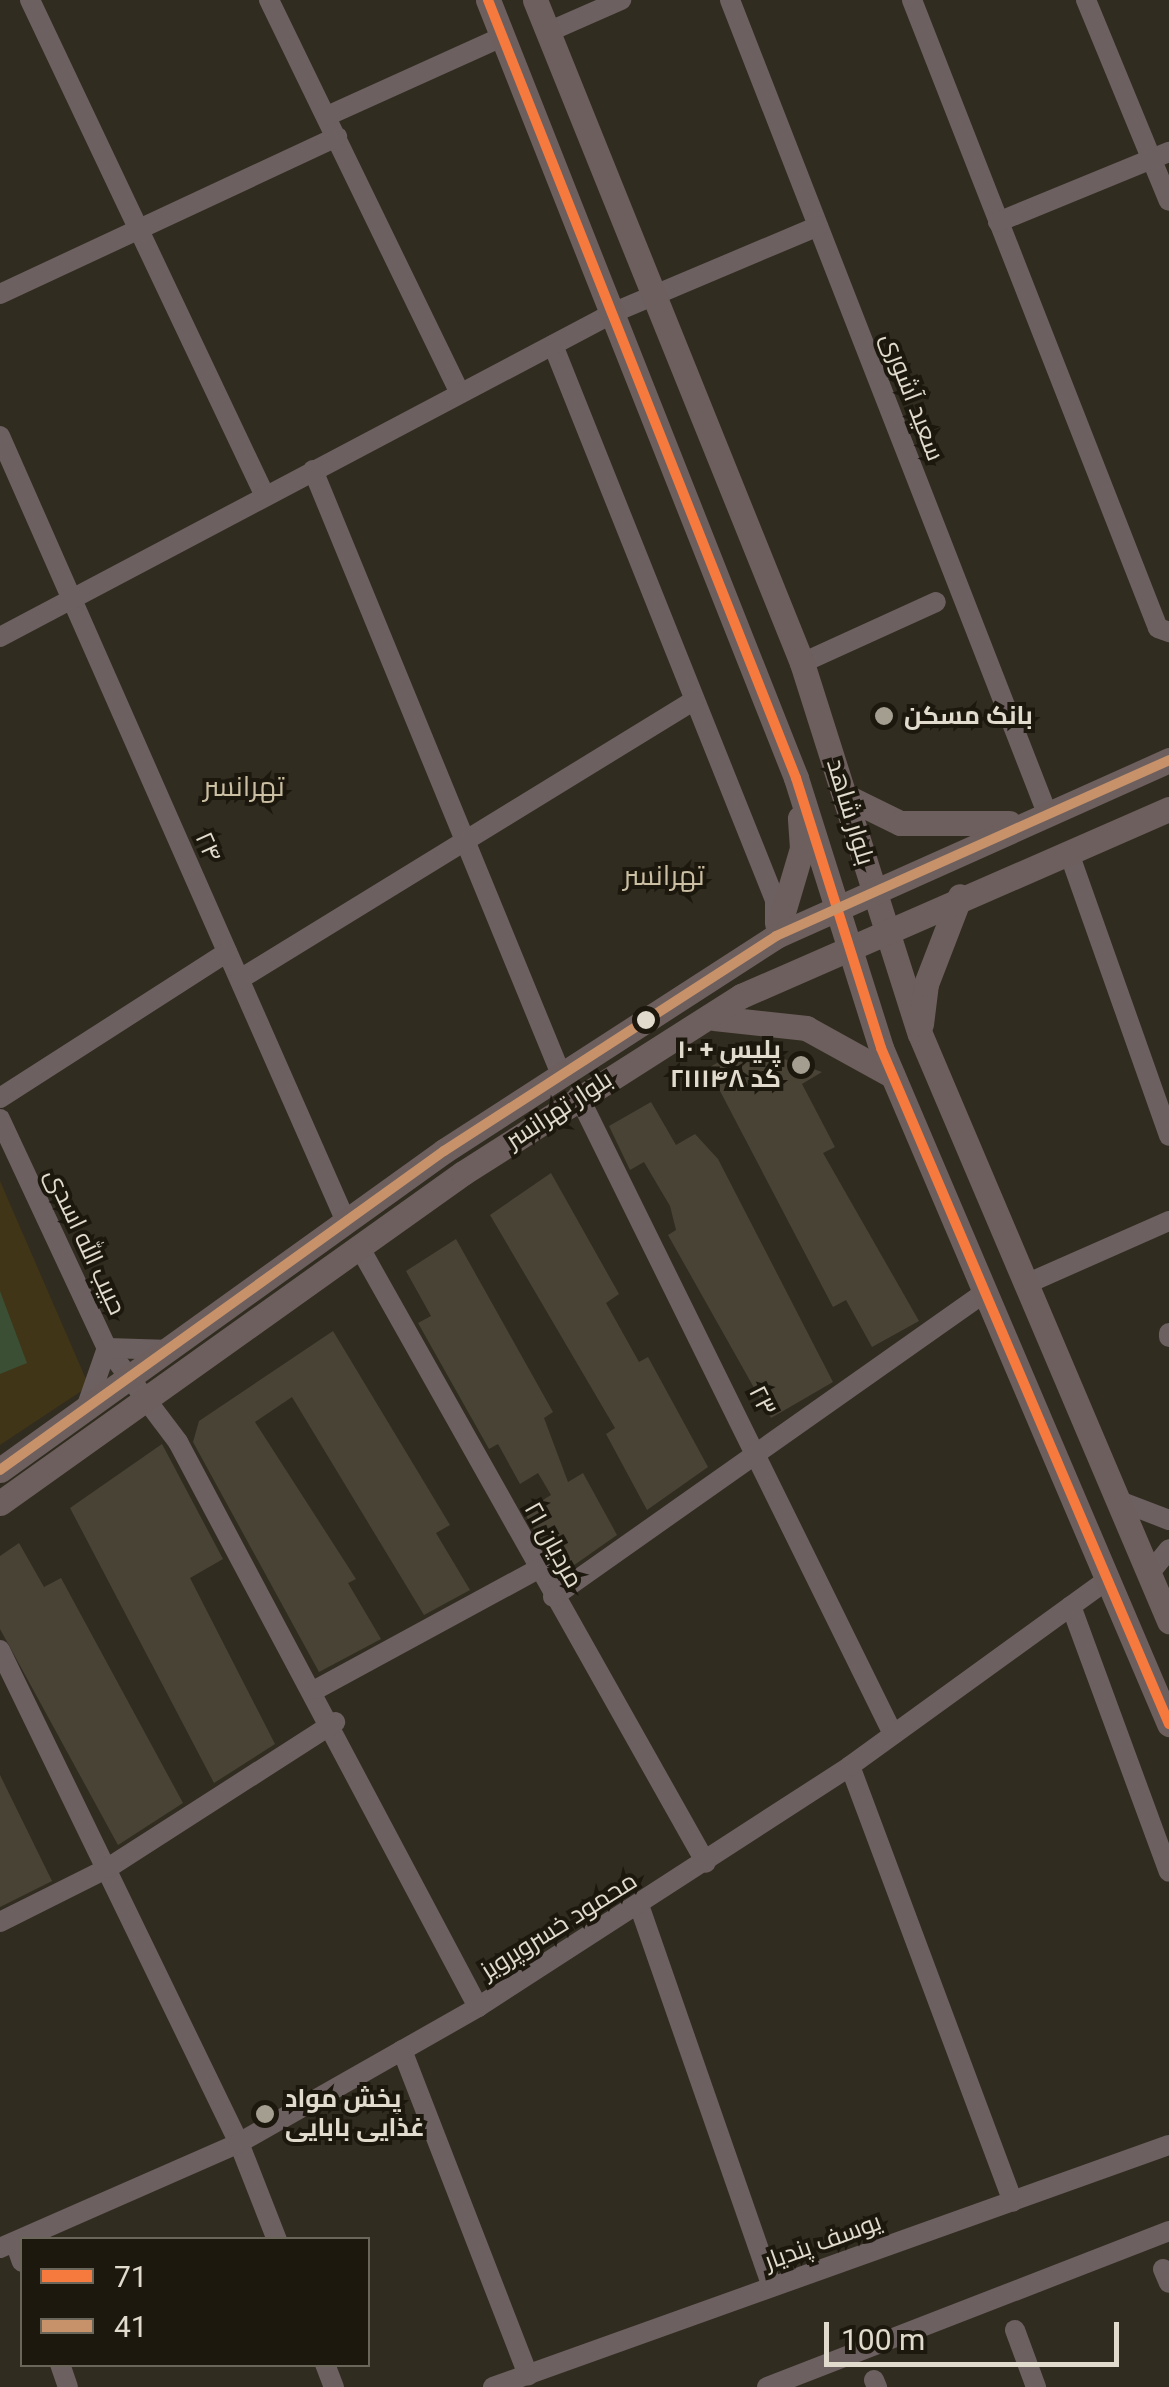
<!DOCTYPE html>
<html>
<head>
<meta charset="utf-8">
<style>
  body { margin:0 }
  #map { position:relative; width:1169px; height:2387px; overflow:hidden; background:#312c20; font-family:Roboto,Cairo,sans-serif }
  div>[style] { position:absolute }
  [style*='--x'] { left:calc(var(--x)*1px); top:calc(var(--y)*1px); width:calc(var(--w)*1px); rotate:calc(var(--a)*1deg) }
  .built>* { inset:0; background:#403517 }
  .green>* { inset:0; background:#3b4f34 }
  .building>* { inset:0; background:#484335 }
  .minor>* { height:20px; margin:-10px; padding:0 10px; transform-origin:10px; border-radius:10px; background:#6d6061 }
  .major>* { height:25px; margin:-12.5px; padding:0 12.5px; transform-origin:12.5px; border-radius:12.5px; background:#6d5f5d }
  .bus-1>* { height:10px; margin:-5px; padding:0 5px; transform-origin:5px; border-radius:5px; background:#f6793e }
  .bus-2>* { height:10px; margin:-5px; padding:0 5px; transform-origin:5px; border-radius:5px; background:#c7916a }
  .dots>* { width:28px; height:28px; translate:-50% -50%; box-sizing:border-box; border:5px solid #1d180e; border-radius:50% }
  span { translate:-50% -50%; white-space:nowrap; text-align:center; line-height:1.15; -webkit-text-stroke:8px #1d180e; paint-order:stroke }
  .street-label { font-size:25px; color:#e1dbcd }
  .poi-label { font-size:25px; color:#e1dbcd; font-weight:700 }
  .left { translate:0 -50%; text-align:left }
  .right { translate:-100% -50%; text-align:right }
  .neighbourhood-label { font-size:28px; color:#cbbfa3 }
  .legend { position:absolute; left:20px; top:2237px; width:350px; height:130px; box-sizing:border-box; background:#1d180e; border:2px solid #6b665a; margin:0; padding:12px 18px; list-style:none; font-size:30px; color:#e1dbcd }
  .legend li { display:flex; align-items:center; gap:20px; height:50px }
  .legend b { width:50px; border:2px solid #6b665a }
  .scale { position:absolute; left:824px; top:2322px; width:295px; height:45px; box-sizing:border-box; border:5px solid #e1dbcd; border-top:0; padding-left:12px; font-size:30px; line-height:35px; white-space:nowrap; color:#e1dbcd; -webkit-text-stroke:8px #1d180e; paint-order:stroke }
</style>
</head>
<body>
<div id="map">
  <div class="built">
    <i style="clip-path:polygon(0 1181px,89px 1386px,0 1445px)"></i>
  </div>
  <div class="green">
    <i style="clip-path:polygon(0 1291px,27px 1363px,0 1374px)"></i>
  </div>
  <div class="building">
    <i style="clip-path:polygon(747px 1046px,822px 1072px,802px 1084px,835px 1147px,823px 1153px,919px 1321px,872px 1347px,846px 1300px,833px 1307px,708px 1068px)"></i>
    <i style="clip-path:polygon(651px 1102px,676px 1145px,695px 1134px,718px 1159px,833px 1382px,771px 1418px,668px 1235px,676px 1230px,670px 1206px,644px 1162px,630px 1170px,609px 1126px)"></i>
    <i style="clip-path:polygon(551px 1173px,619px 1294px,606px 1303px,639px 1362px,648px 1357px,708px 1467px,647px 1510px,606px 1434px,615px 1428px,490px 1215px)"></i>
    <i style="clip-path:polygon(456px 1239px,553px 1412px,544px 1418px,568px 1482px,583px 1473px,617px 1535px,560px 1575px,524px 1512px,551px 1495px,538px 1473px,520px 1484px,498px 1444px,489px 1449px,418px 1323px,431px 1316px,406px 1271px)"></i>
    <i style="clip-path:polygon(333px 1331px,450px 1525px,436px 1533px,470px 1590px,424px 1615px,292px 1397px,255px 1422px,356px 1579px,348px 1583px,381px 1639px,319px 1672px,193px 1442px,199px 1421px)"></i>
    <i style="clip-path:polygon(162px 1444px,223px 1559px,190px 1578px,275px 1744px,214px 1783px,70px 1508px)"></i>
    <i style="clip-path:polygon(19px 1543px,44px 1587px,61px 1578px,183px 1803px,118px 1845px,0 1629px,0 1556px)"></i>
    <i style="clip-path:polygon(0 1775px,52px 1881px,0 1907px)"></i>
  </div>
  <div class="minor">
    <i style="--x:30;--y:0;--w:549;--a:64.65"></i>
    <i style="--x:269;--y:0;--w:436;--a:64.1"></i>
    <i style="--x:730;--y:0;--w:873;--a:68.7"></i>
    <i style="--x:912;--y:0;--w:674;--a:68.61"></i>
    <i style="--x:1158;--y:628;--w:12;--a:20"></i>
    <i style="--x:1086;--y:0;--w:217;--a:67.6"></i>
    <i style="--x:548;--y:32;--w:80;--a:-23.7"></i>
    <i style="--x:327;--y:116;--w:194;--a:-24.3"></i>
    <i style="--x:998;--y:222;--w:185;--a:-22.3"></i>
    <i style="--x:0;--y:294;--w:372;--a:-25"></i>
    <i style="--x:553;--y:345;--w:598;--a:68.2"></i>
    <i style="--x:775;--y:900;--w:24;--a:90"></i>
    <i style="--x:0;--y:436;--w:861;--a:66.23"></i>
    <i style="--x:313;--y:470;--w:651;--a:67.69"></i>
    <i style="--x:0;--y:637;--w:698;--a:-27.85"></i>
    <i style="--x:617;--y:311;--w:218;--a:-22.9"></i>
    <i style="--x:802;--y:663;--w:147;--a:-24.5"></i>
    <i style="--x:1069;--y:853;--w:300;--a:70.5"></i>
    <i style="--x:240;--y:979;--w:532;--a:-31.54"></i>
    <i style="--x:578;--y:1095;--w:712;--a:63.76"></i>
    <i style="--x:0;--y:1098;--w:270;--a:-32.7"></i>
    <i style="--x:0;--y:1119;--w:253;--a:65"></i>
    <i style="--x:107;--y:1348;--w:118;--a:52.9"></i>
    <i style="--x:178;--y:1442;--w:640;--a:62.03"></i>
    <i style="--x:361;--y:1250;--w:703;--a:60.63"></i>
    <i style="--x:1026;--y:1284;--w:156;--a:-23.8"></i>
    <i style="--x:1169;--y:1333;--w:4;--a:90"></i>
    <i style="--x:85;--y:1411;--w:67;--a:-70.8"></i>
    <i style="--x:107;--y:1348;--w:64;--a:1.8"></i>
    <i style="--x:1117;--y:1500;--w:56;--a:21"></i>
    <i style="--x:1149;--y:1574;--w:32;--a:-51"></i>
    <i style="--x:553;--y:1597;--w:527;--a:-35.2"></i>
    <i style="--x:1071;--y:1606;--w:283;--a:69.8"></i>
    <i style="--x:0;--y:1650;--w:548;--a:64.14"></i>
    <i style="--x:239;--y:2143;--w:104;--a:68.6"></i>
    <i style="--x:317;--y:1689;--w:251;--a:-28.5"></i>
    <i style="--x:850;--y:1766;--w:465;--a:69.5"></i>
    <i style="--x:639;--y:1905;--w:404;--a:70.8"></i>
    <i style="--x:0;--y:1922;--w:121;--a:-26.6"></i>
    <i style="--x:108;--y:1868;--w:270;--a:-32.7"></i>
    <i style="--x:402;--y:2050;--w:349;--a:68.8"></i>
    <i style="--x:15;--y:2242;--w:21;--a:71"></i>
    <i style="--x:0;--y:2248;--w:261;--a:-23.7"></i>
    <i style="--x:239;--y:2143;--w:275;--a:-29.6"></i>
    <i style="--x:478;--y:2007;--w:443;--a:-32.9"></i>
    <i style="--x:850;--y:1766;--w:317;--a:-35.9"></i>
    <i style="--x:1163;--y:2269;--w:15;--a:67"></i>
    <i style="--x:1015;--y:2330;--w:61;--a:69.8"></i>
    <i style="--x:60;--y:2364;--w:24;--a:71"></i>
    <i style="--x:325;--y:2364;--w:25;--a:69"></i>
    <i style="--x:874;--y:2380;--w:8;--a:67"></i>
    <i style="--x:493;--y:2387;--w:718;--a:-19.7"></i>
    <i style="--x:767;--y:2387;--w:431;--a:-21.2"></i>
  </div>
  <div class="major">
    <i style="--x:488;--y:0;--w:837;--a:68.4"></i>
    <i style="--x:796;--y:778;--w:283;--a:72.5"></i>
    <i style="--x:881;--y:1048;--w:735;--a:66.92"></i>
    <i style="--x:535;--y:0;--w:715;--a:68.06"></i>
    <i style="--x:802;--y:663;--w:389;--a:72.4"></i>
    <i style="--x:920;--y:1034;--w:638;--a:67.01"></i>
    <i style="--x:847;--y:797;--w:59;--a:26.1"></i>
    <i style="--x:900;--y:823;--w:109;--a:0"></i>
    <i style="--x:776;--y:936;--w:92;--a:-73.5"></i>
    <i style="--x:802;--y:848;--w:30;--a:-94"></i>
    <i style="--x:714;--y:1018;--w:93;--a:6.2"></i>
    <i style="--x:806;--y:1028;--w:99;--a:28.9"></i>
    <i style="--x:921;--y:1024;--w:40;--a:-82.9"></i>
    <i style="--x:926;--y:984;--w:94;--a:-68.9"></i>
    <i style="--x:0;--y:1470;--w:547;--a:-35.7"></i>
    <i style="--x:444;--y:1151;--w:396;--a:-32.9"></i>
    <i style="--x:776;--y:936;--w:431;--a:-24.1"></i>
    <i style="--x:0;--y:1503;--w:569;--a:-35.48"></i>
    <i style="--x:463;--y:1173;--w:330;--a:-32.5"></i>
    <i style="--x:741;--y:996;--w:467;--a:-23.6"></i>
  </div>
  <div class="bus-1">
    <i style="--x:488;--y:0;--w:837;--a:68.4"></i>
    <i style="--x:796;--y:778;--w:283;--a:72.5"></i>
    <i style="--x:881;--y:1048;--w:735;--a:66.92"></i>
  </div>
  <div class="bus-2">
    <i style="--x:0;--y:1470;--w:547;--a:-35.7"></i>
    <i style="--x:444;--y:1151;--w:396;--a:-32.9"></i>
    <i style="--x:776;--y:936;--w:431;--a:-24.1"></i>
  </div>
  <div class="dots">
    <i style="left:884px;top:716px;background:#a39e90"></i>
    <i style="left:646px;top:1020px;background:#e1dbcd"></i>
    <i style="left:801px;top:1065px;background:#a39e90"></i>
    <i style="left:265px;top:2114px;background:#a39e90"></i>
  </div>
  <div class="street-label">
    <span style="left:912px;top:397px;rotate:69deg">سعید آشوری</span>
    <span style="left:850px;top:812px;rotate:73deg">بلوار شاهد</span>
    <span style="left:208px;top:847px;rotate:66deg">۲۴</span>
    <span style="left:559px;top:1110px;rotate:-33deg">بلوار تهرانسر</span>
    <span style="left:85px;top:1242px;rotate:65deg">حبیب الله اسدی</span>
    <span style="left:762px;top:1401px;rotate:63deg">۲۳</span>
    <span style="left:553px;top:1545px;rotate:61deg">۲۱ مردیان</span>
    <span style="left:559px;top:1926px;rotate:-32deg">محمود خسروپرویز</span>
    <span style="left:823px;top:2242px;rotate:-20deg">یوسف پندیار</span>
  </div>
  <div class="poi-label">
    <span class="left" style="left:904px;top:716px">بانک مسکن</span>
    <span class="right" style="left:781px;top:1065px">پلیس + ۱۰<br>کد ۲۱۱۱۴۸</span>
    <span class="left" style="left:285px;top:2114px">پخش مواد<br>غذایی بابایی</span>
  </div>
  <div class="neighbourhood-label">
    <span style="left:244px;top:787px">تهرانسر</span>
    <span style="left:664px;top:876px">تهرانسر</span>
  </div>
  <ul class="legend">
  <li><b style="height:12px;background:#f6793e"></b>71</li>
  <li><b style="height:12px;background:#c7916a"></b>41</li>
  </ul>
  <div class="scale">100 m</div>
</div>
</body>
</html>
